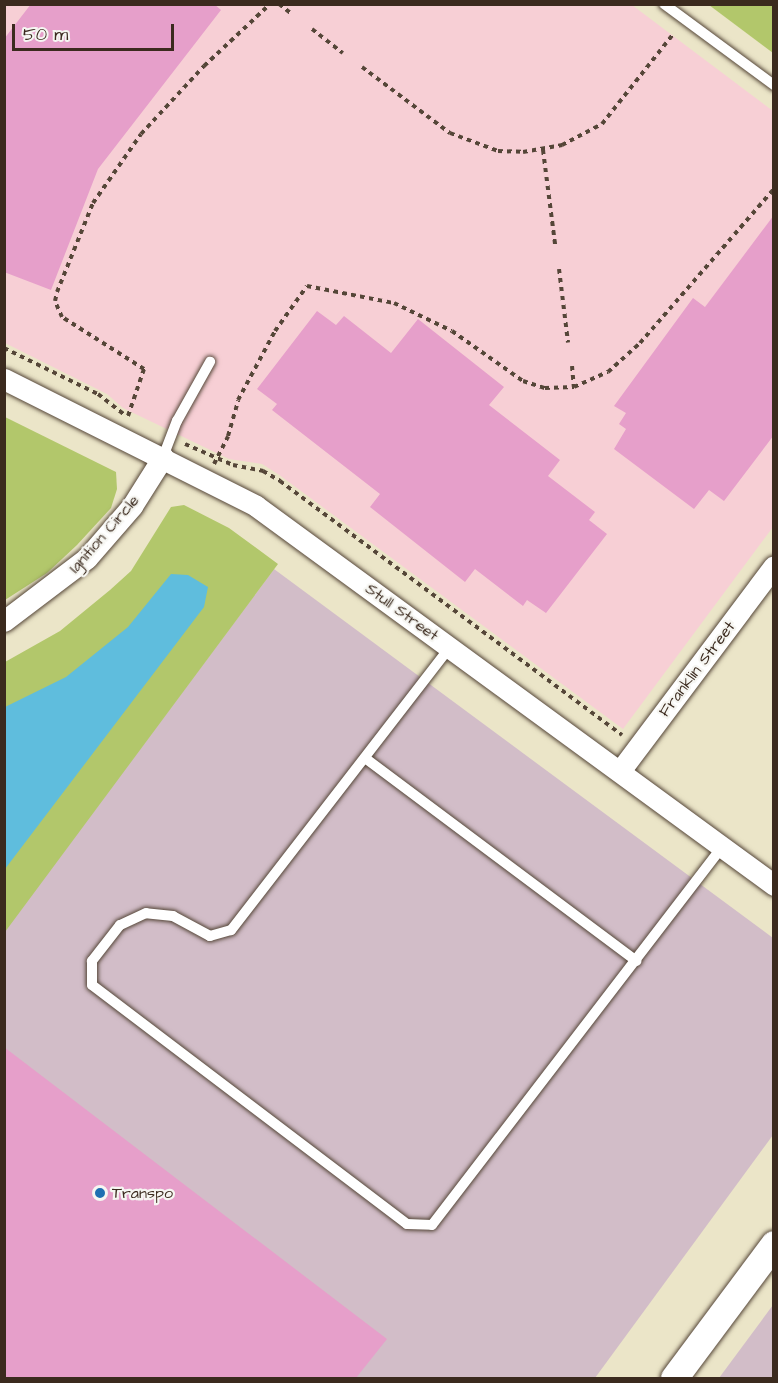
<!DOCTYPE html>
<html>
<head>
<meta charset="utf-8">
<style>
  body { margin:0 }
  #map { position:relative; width:778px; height:1383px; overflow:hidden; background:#ebe5c8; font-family:"Architects Daughter",sans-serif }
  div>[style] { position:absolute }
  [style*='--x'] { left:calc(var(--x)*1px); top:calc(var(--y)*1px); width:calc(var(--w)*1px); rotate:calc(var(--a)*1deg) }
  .built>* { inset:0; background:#f7cfd5 }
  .industrial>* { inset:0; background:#d2bdc8 }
  .green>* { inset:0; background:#b2c76b }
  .water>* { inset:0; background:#5fbddd }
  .building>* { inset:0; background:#e69fca }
  .path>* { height:4px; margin-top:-2px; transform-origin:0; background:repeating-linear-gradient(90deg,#554638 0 4.5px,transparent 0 9px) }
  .roads { filter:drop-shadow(0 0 2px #554638) drop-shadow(0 0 2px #554638) }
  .service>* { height:10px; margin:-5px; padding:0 5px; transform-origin:5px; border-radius:5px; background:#fff }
  .minor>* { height:21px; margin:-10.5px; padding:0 10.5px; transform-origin:10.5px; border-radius:10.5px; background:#fff }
  .tertiary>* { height:27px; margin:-13.5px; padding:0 13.5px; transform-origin:13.5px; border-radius:13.5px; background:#fff }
  .dots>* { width:16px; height:16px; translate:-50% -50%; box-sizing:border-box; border:3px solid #f6f6f2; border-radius:50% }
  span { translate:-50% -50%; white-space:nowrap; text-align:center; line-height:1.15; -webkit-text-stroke:4.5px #f6f6f2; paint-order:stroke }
  .street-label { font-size:16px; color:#3b2a1e }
  .poi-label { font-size:16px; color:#3b2a1e }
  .left { translate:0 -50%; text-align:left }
  .frame { position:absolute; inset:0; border:6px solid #3b2a1e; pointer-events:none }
  .scale { position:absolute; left:12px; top:24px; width:162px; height:27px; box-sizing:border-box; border:3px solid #3b2a1e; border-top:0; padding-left:8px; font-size:18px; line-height:21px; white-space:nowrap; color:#3b2a1e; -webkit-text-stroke:4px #f6f6f2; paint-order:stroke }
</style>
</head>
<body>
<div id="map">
  <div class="built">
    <i style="clip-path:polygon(4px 5px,632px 5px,773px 111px,773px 527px,623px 729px,278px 474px,262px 464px,229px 459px,123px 408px,107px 394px,5px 343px)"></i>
  </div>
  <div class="industrial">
    <i style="clip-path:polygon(274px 569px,773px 938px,773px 1135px,595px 1378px,5px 1378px,4px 932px)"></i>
    <i style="clip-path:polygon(773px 1305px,773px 1378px,719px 1378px)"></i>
  </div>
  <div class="green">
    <i style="clip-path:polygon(709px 5px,773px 5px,773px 53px)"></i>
    <i style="clip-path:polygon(5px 417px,116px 472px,117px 489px,111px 508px,77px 545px,47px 573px,5px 600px)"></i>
    <i style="clip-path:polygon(184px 505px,229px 528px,278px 564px,5px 932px,5px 662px,60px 631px,110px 590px,131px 571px,171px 507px)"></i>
  </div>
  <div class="water">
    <i style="clip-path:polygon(171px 574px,188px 575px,208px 587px,204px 607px,5px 869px,5px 707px,66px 677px,128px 627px)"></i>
  </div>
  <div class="building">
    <i style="clip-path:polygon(31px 4px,214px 4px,221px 10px,98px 169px,51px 290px,4px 272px,4px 39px)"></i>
    <i style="clip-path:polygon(774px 215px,774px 435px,724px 501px,709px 490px,694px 509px,614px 449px,626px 429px,619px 424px,626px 413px,614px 406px,693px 298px,705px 307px)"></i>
    <i style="clip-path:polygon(317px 311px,336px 325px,344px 316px,391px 353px,418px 319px,504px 387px,489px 405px,560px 460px,548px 476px,595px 512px,589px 520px,607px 534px,546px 613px,527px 600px,523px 606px,475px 569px,465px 582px,370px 507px,380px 494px,272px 410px,277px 404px,257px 389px)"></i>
    <i style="clip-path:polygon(4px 1047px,387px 1339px,356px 1378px,4px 1378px)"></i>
  </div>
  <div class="path">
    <i style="--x:279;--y:4;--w:16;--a:38"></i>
    <i style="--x:312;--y:29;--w:39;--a:38"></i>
    <i style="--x:362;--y:67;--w:110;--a:36.9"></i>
    <i style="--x:450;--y:133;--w:51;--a:20.6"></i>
    <i style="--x:498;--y:151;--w:25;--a:2"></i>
    <i style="--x:523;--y:152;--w:40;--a:-10"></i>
    <i style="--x:562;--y:145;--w:45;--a:-27.7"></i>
    <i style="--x:602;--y:124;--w:116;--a:-51.6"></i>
    <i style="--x:543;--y:150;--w:95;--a:82.7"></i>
    <i style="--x:559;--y:269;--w:74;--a:83"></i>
    <i style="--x:4;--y:348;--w:105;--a:26.1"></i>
    <i style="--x:98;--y:394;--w:33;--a:38"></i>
    <i style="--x:572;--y:366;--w:21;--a:85"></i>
    <i style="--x:128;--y:416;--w:50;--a:-71.2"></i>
    <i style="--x:144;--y:369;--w:97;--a:-147.6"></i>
    <i style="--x:62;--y:317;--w:17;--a:-114"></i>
    <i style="--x:55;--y:301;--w:9;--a:-77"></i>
    <i style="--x:57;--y:292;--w:96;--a:-68"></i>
    <i style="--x:93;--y:203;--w:84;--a:-55.2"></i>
    <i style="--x:141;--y:134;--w:93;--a:-47.2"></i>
    <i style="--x:204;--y:66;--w:91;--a:-43.2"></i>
    <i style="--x:185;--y:444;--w:52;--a:23.6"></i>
    <i style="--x:233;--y:465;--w:31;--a:11"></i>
    <i style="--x:263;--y:471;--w:20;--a:30"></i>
    <i style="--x:280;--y:481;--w:426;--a:36.6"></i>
    <i style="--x:214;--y:464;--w:31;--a:-63"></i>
    <i style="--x:228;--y:436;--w:37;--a:-74"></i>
    <i style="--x:238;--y:400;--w:78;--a:-61.8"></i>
    <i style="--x:275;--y:331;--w:55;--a:-54.6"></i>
    <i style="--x:307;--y:286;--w:89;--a:11.1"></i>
    <i style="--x:394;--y:303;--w:64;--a:25.8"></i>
    <i style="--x:452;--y:331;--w:87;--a:35.2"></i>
    <i style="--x:523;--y:381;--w:23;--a:18"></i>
    <i style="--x:545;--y:388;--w:29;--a:-2"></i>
    <i style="--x:574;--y:387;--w:37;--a:-24"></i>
    <i style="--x:608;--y:372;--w:43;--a:-42.2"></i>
    <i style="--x:640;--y:343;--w:204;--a:-49"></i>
  </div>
  <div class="roads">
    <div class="service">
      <i style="--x:664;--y:4;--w:137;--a:36.4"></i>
      <i style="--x:163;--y:457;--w:39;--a:-69"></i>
      <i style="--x:177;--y:421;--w:68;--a:-60.8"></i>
      <i style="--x:450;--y:647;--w:358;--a:127.7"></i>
      <i style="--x:231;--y:930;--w:22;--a:164"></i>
      <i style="--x:210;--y:936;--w:42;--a:-151.6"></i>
      <i style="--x:173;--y:916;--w:27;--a:-174"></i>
      <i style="--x:146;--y:913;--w:29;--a:155"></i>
      <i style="--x:120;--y:925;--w:46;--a:127.9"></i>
      <i style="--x:92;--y:961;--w:24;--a:90"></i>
      <i style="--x:92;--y:985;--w:395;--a:37.2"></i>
      <i style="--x:407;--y:1224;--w:25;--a:2"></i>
      <i style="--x:432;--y:1225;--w:476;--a:-52.5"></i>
      <i style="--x:365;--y:758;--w:339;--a:36.8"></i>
    </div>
    <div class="minor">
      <i style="--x:4;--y:379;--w:282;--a:26.7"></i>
      <i style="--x:256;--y:506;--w:642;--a:36.19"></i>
      <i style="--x:4;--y:621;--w:104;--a:-37.2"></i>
      <i style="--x:87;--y:558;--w:69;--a:-49.1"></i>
      <i style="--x:132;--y:506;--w:58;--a:-57.7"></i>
      <i style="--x:620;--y:771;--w:256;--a:-53.1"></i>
    </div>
    <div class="tertiary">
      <i style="--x:674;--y:1378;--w:167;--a:-53.3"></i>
    </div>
  </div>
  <div class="dots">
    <i style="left:100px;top:1193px;background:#1f6fb2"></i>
  </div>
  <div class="street-label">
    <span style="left:104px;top:534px;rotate:-49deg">Ignition Circle</span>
    <span style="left:402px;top:612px;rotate:36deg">Stull Street</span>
    <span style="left:697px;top:669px;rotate:-53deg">Franklin Street</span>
  </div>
  <div class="poi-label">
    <span class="left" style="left:112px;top:1193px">Transpo</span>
  </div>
  <div class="frame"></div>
  <div class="scale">50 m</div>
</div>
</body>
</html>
